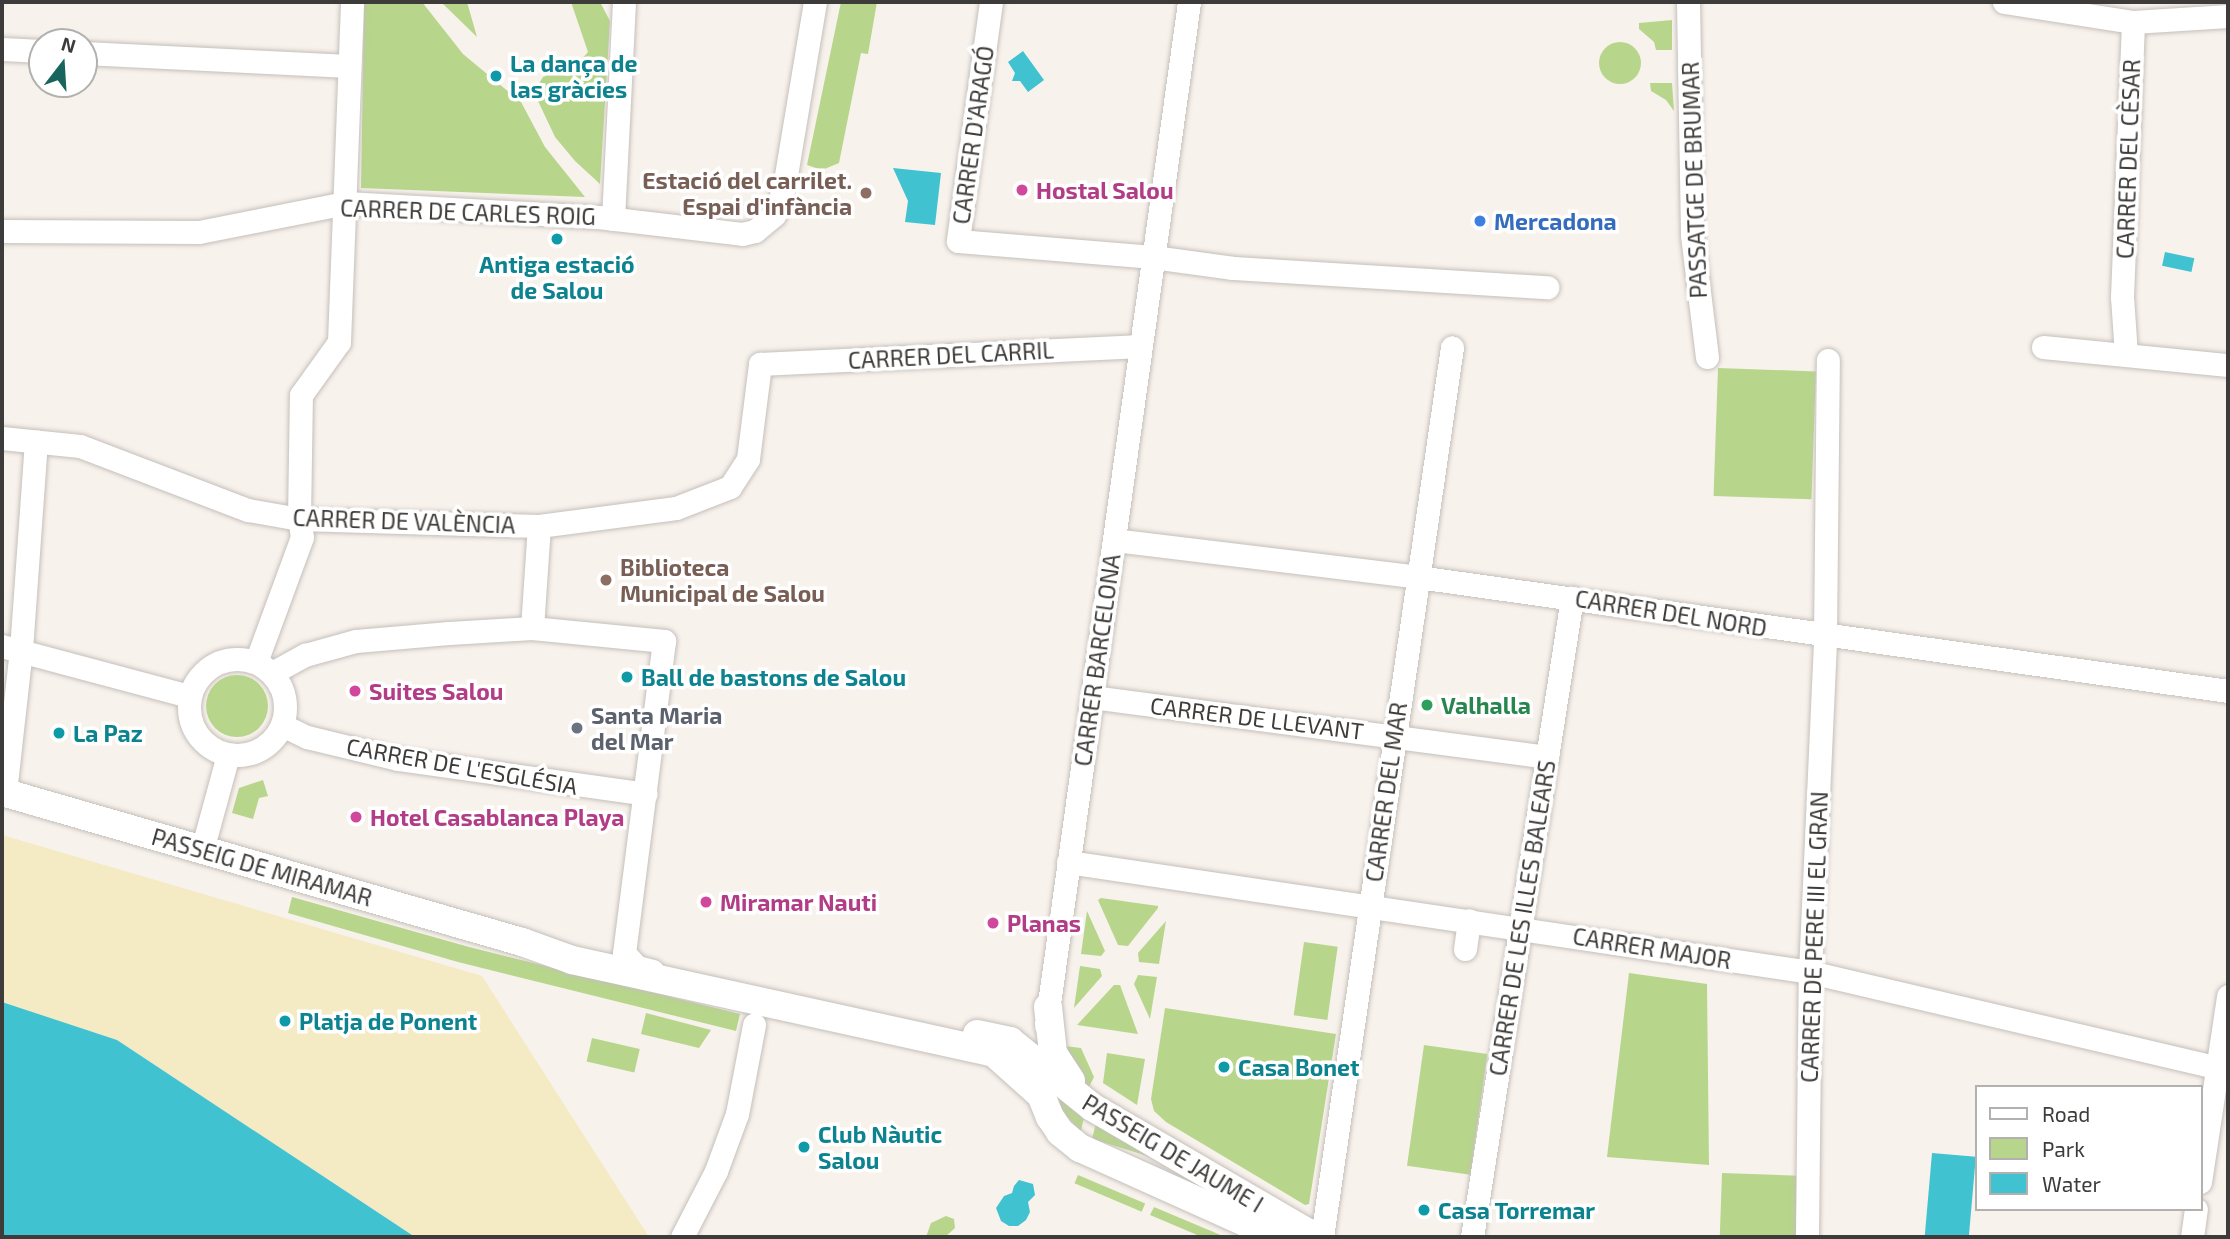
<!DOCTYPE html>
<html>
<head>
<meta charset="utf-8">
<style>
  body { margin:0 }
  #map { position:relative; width:2230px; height:1239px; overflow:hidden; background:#f8f2ed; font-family:"Exo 2",sans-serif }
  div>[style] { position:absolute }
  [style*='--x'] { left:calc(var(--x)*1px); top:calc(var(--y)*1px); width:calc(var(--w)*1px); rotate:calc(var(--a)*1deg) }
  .green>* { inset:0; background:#b7d68b; transform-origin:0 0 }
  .round { border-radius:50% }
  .sand>* { inset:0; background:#f4eac4 }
  .water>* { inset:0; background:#41c2d0; transform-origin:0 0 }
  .roads { filter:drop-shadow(0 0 2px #c5bfba) drop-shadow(0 0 2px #c5bfba) }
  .minor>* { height:23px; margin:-11.5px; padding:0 11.5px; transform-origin:11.5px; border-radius:11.5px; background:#fff }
  .minor>.ring { margin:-11.5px; padding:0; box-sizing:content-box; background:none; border:23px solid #fff; border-radius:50% }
  .tertiary>* { height:28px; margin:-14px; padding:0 14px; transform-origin:14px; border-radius:14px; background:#fff }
  .dots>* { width:19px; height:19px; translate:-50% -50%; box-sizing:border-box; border:4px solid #fff; border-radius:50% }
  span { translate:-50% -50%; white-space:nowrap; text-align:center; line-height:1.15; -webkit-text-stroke:7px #fff; paint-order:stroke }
  .culture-label { font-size:23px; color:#0d838f; font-weight:700 }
  .left { translate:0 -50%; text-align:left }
  .street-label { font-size:23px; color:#3e3c3a }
  .education-label { font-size:23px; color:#785e54; font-weight:700 }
  .right { translate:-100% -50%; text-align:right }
  .hotel-label { font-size:23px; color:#b23c85; font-weight:700 }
  .shop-label { font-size:23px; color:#366cbe; font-weight:700 }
  .leisure-label { font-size:23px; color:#27864d; font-weight:700 }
  .worship-label { font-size:23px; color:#5b616d; font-weight:700 }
  .frame { position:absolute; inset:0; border:4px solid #3e3c3a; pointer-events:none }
  .legend { position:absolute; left:1975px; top:1085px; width:228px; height:126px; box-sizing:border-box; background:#fff; border:2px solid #b2b1b0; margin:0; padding:9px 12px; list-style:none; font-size:21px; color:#3e3c3a }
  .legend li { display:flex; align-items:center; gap:14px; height:35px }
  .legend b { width:35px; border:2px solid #b2b1b0 }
  .north { position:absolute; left:28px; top:28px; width:70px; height:70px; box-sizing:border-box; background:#fff; border:2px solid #b2b1b0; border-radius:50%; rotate:17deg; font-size:19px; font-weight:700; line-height:28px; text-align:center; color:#3e3c3a }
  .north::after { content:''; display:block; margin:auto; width:24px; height:32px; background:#19645c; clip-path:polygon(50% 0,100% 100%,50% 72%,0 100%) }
</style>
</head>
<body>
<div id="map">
  <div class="green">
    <i style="clip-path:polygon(364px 2px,422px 2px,463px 54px,521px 102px,545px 147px,585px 197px,361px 188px)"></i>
    <i style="clip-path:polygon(441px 2px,467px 2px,477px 37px)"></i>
    <i style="clip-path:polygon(571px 2px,600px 2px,610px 21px,600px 184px,575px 161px,555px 137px,538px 101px,536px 88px,543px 77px,580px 61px,588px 52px)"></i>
    <i style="clip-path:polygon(841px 2px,877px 2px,868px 54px,861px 53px,839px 163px,822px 170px,807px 165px)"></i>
    <i style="clip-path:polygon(1672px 20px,1672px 50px,1656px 50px,1654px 42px,1639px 29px,1639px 23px)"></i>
    <i class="round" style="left:1599px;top:42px;width:42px;height:42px"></i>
    <i style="clip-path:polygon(1650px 83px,1672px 83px,1674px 111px,1666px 100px,1651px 91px)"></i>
    <i style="left:1718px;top:368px;width:98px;height:128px;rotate:2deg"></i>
    <i class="round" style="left:206px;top:675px;width:62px;height:62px"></i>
    <i style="clip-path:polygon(263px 780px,268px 796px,259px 798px,253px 819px,232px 813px,239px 788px)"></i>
    <i style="clip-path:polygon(292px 897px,469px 947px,740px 1014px,736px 1031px,458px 962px,288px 913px)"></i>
    <i style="clip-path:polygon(1101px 898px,1158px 906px,1158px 908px,1128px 946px,1118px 945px,1098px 900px)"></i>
    <i style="clip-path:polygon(1087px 911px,1105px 951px,1101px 956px,1081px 954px)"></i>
    <i style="clip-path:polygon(1166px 921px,1159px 964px,1139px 962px,1138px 953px)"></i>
    <i style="left:1304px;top:942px;width:34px;height:74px;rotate:8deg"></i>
    <i style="clip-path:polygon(1080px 966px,1100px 969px,1102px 976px,1074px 1008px)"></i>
    <i style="clip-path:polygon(1629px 973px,1707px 984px,1709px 1165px,1607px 1157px)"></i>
    <i style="clip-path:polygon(1138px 975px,1157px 977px,1150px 1019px,1134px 984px)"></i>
    <i style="clip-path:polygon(1114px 985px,1120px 985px,1138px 1034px,1077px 1025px)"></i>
    <i style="clip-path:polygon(1165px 1008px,1336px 1034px,1309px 1204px,1305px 1205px,1166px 1122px,1154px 1111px,1151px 1099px)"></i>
    <i style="clip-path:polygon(646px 1013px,711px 1030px,699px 1048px,641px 1034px)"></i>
    <i style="left:592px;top:1038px;width:49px;height:24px;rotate:13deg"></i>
    <i style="clip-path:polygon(1056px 1045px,1081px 1048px,1094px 1077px,1088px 1089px)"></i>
    <i style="left:1424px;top:1045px;width:64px;height:122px;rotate:8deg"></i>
    <i style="clip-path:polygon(1107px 1053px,1145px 1059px,1137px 1105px,1103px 1083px)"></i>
    <i style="clip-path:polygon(1052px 1092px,1086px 1108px,1081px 1131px,1067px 1117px)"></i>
    <i style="clip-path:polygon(1098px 1115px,1151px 1157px,1092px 1139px)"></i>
    <i style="left:1722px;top:1173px;width:76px;height:64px;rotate:2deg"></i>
    <i style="left:1078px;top:1175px;width:73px;height:9px;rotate:23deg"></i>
    <i style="clip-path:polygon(1154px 1207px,1223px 1236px,1223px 1237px,1202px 1237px,1150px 1215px)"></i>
    <i style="clip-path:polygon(946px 1216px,954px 1219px,955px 1228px,945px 1237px,926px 1237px,931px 1223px)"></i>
  </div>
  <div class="sand">
    <i style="clip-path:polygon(2px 835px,482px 976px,649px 1237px,415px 1237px,117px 1040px,2px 1002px)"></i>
  </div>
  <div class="water">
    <i style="clip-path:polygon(1023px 51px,1044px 80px,1028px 92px,1020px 81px,1012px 81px,1015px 73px,1008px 62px)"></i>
    <i style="clip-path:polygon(893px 168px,941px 173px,935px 225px,905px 222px,908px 201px)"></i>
    <i style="left:2165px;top:252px;width:30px;height:14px;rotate:12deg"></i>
    <i style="clip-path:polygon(2px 1002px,117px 1040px,415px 1237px,2px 1237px)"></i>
    <i style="left:1932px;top:1153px;width:44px;height:84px;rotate:5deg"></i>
    <i style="clip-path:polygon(1019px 1180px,1033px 1184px,1035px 1195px,1028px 1202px,1030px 1212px,1026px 1220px,1018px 1226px,1009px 1226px,1001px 1221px,996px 1208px,1004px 1196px,1012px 1193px,1014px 1186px)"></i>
  </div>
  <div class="roads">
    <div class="minor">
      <i style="--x:991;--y:2;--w:241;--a:97.9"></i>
      <i style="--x:958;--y:241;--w:196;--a:4.7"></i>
      <i style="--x:1153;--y:257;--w:81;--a:7.8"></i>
      <i style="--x:1233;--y:268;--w:315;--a:3.5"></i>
      <i style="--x:1688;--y:2;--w:233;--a:89"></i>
      <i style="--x:1692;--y:235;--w:123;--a:83"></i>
      <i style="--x:2004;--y:2;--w:131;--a:8.8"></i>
      <i style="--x:2133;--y:22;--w:95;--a:-3.6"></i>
      <i style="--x:2;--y:49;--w:40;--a:2.9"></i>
      <i style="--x:84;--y:53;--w:265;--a:2.8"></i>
      <i style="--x:613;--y:219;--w:217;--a:-87.1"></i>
      <i style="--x:2;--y:231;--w:197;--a:0.3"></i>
      <i style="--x:199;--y:232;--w:150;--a:-11.2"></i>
      <i style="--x:346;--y:203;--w:252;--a:3.2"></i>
      <i style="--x:598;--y:217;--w:145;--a:6.7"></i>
      <i style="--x:742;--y:234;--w:13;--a:-13"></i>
      <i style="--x:755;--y:231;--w:25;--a:-40"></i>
      <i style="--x:774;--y:215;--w:30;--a:-70"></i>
      <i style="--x:784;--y:187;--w:188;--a:-80.5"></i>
      <i style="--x:2043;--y:347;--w:186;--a:5.6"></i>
      <i style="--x:2126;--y:355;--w:58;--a:-93.9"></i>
      <i style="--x:2122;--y:297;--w:275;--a:-87.7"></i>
      <i style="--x:2;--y:438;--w:78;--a:5.9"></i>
      <i style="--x:80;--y:446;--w:180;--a:20.9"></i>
      <i style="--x:248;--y:510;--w:52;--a:10"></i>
      <i style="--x:299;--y:519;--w:240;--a:1.7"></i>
      <i style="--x:539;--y:526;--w:138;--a:-7.5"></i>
      <i style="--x:676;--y:508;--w:58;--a:-21.3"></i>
      <i style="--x:730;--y:487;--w:33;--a:-57"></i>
      <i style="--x:748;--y:459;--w:96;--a:-82.8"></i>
      <i style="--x:760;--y:364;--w:381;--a:-2.7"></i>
      <i style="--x:1114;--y:540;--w:306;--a:6.9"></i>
      <i style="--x:1418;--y:577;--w:818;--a:8.01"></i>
      <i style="--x:532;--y:628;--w:102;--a:-86.1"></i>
      <i style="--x:2;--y:646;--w:194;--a:15"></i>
      <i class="ring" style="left:189px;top:659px;width:73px;height:73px"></i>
      <i style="--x:256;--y:662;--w:133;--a:-69.8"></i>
      <i style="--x:302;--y:537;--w:18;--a:-99"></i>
      <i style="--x:299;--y:519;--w:124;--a:-89.1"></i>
      <i style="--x:301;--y:395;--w:65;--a:-54.4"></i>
      <i style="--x:339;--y:342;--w:340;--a:-87.8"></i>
      <i style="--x:272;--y:673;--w:38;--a:-29"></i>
      <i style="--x:305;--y:655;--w:53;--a:-15.4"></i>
      <i style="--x:356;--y:641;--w:93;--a:-4.9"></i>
      <i style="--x:449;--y:633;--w:83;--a:-3.4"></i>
      <i style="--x:532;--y:628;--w:133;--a:5.6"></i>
      <i style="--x:664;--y:641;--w:315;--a:97.3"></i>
      <i style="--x:624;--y:953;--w:19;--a:47"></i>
      <i style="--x:637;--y:967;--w:16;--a:14"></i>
      <i style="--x:1092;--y:697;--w:459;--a:7.5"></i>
      <i style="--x:282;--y:725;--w:28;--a:26"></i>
      <i style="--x:307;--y:737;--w:94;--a:13.6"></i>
      <i style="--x:398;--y:759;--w:250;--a:8"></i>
      <i style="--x:5;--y:792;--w:143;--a:-83.6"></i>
      <i style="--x:21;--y:650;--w:209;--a:-85.9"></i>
      <i style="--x:202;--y:850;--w:98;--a:-74.7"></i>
      <i style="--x:1068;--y:862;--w:750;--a:8.43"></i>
      <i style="--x:1810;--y:972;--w:429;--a:13.2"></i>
      <i style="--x:1465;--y:949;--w:29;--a:-82"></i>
      <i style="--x:1046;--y:1025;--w:1033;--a:-82.04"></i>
      <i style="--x:2200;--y:1182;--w:188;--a:-81.4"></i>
      <i style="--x:682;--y:1237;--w:74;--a:-62.7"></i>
      <i style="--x:716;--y:1171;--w:61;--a:-69.8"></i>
      <i style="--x:737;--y:1114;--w:91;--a:-79.2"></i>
      <i style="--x:1322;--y:1237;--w:899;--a:-81.69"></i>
      <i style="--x:1472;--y:1237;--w:647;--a:-81.11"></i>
      <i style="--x:1807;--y:1237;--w:265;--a:-89.4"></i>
      <i style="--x:1810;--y:972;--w:336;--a:-87.4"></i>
      <i style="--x:1825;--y:636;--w:276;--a:-89.4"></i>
      <i style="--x:2192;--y:1237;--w:28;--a:-82"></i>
    </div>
    <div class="tertiary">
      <i style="--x:2;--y:792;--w:541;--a:16.09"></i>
      <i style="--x:522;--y:942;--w:53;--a:19.8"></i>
      <i style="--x:572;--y:960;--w:432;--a:12.4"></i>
      <i style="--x:994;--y:1053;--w:63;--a:41.8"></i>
      <i style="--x:1048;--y:1007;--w:46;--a:83.8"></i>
      <i style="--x:1053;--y:1053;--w:33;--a:57"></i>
      <i style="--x:977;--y:1034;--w:34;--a:12"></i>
      <i style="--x:1010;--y:1041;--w:105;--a:38.8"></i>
      <i style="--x:1092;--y:1107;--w:258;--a:30.2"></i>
      <i style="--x:1038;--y:1076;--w:19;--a:81"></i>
      <i style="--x:1041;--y:1095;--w:24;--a:68"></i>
      <i style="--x:1050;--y:1117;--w:18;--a:56"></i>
      <i style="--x:1060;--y:1132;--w:26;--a:39"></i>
      <i style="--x:1080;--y:1148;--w:217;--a:24.2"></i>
    </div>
  </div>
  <div class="dots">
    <i style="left:496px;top:76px;background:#0f9aa8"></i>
    <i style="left:1022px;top:190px;background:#d1479c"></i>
    <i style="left:866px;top:193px;background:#8d6e63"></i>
    <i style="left:1480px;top:221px;background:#3f7fe0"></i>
    <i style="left:557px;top:239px;background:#0f9aa8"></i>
    <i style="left:606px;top:580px;background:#8d6e63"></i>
    <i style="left:627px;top:677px;background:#0f9aa8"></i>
    <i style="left:355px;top:691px;background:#d1479c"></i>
    <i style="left:1427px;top:705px;background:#2e9e5b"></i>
    <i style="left:577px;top:728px;background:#6b7280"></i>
    <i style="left:59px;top:733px;background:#0f9aa8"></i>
    <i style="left:356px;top:817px;background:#d1479c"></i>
    <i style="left:706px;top:902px;background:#d1479c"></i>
    <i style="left:993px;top:923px;background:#d1479c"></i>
    <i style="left:285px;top:1021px;background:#0f9aa8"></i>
    <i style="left:1224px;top:1067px;background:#0f9aa8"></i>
    <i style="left:804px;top:1147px;background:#0f9aa8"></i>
    <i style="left:1424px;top:1210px;background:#0f9aa8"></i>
  </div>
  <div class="culture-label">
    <span class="left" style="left:510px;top:76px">La dança de<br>las gràcies</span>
    <span style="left:557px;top:277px">Antiga estació<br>de Salou</span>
    <span class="left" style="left:641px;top:677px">Ball de bastons de Salou</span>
    <span class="left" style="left:73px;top:733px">La Paz</span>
    <span class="left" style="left:299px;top:1021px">Platja de Ponent</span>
    <span class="left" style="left:1238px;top:1067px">Casa Bonet</span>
    <span class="left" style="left:818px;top:1147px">Club Nàutic<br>Salou</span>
    <span class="left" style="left:1438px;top:1210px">Casa Torremar</span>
  </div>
  <div class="street-label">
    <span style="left:973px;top:135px;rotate:-82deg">CARRER D'ARAGÓ</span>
    <span style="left:2128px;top:159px;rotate:-88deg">CARRER DEL CÈSAR</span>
    <span style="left:1694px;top:180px;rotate:-92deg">PASSATGE DE BRUMAR</span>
    <span style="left:468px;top:212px;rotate:2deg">CARRER DE CARLES ROIG</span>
    <span style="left:951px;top:355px;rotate:-3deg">CARRER DEL CARRIL</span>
    <span style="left:404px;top:521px;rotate:2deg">CARRER DE VALÈNCIA</span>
    <span style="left:1671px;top:613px;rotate:9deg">CARRER DEL NORD</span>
    <span style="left:1097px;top:660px;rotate:-82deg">CARRER BARCELONA</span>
    <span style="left:1257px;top:718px;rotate:7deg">CARRER DE LLEVANT</span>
    <span style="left:462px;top:766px;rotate:10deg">CARRER DE L'ESGLÉSIA</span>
    <span style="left:1386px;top:792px;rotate:-82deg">CARRER DEL MAR</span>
    <span style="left:262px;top:867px;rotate:16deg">PASSEIG DE MIRAMAR</span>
    <span style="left:1522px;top:918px;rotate:-81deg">CARRER DE LES ILLES BALEARS</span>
    <span style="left:1814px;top:937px;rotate:-88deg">CARRER DE PERE III EL GRAN</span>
    <span style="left:1652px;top:948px;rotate:9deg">CARRER MAJOR</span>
    <span style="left:1173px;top:1153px;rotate:31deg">PASSEIG DE JAUME I</span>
  </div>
  <div class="education-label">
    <span class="right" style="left:852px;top:193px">Estació del carrilet.<br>Espai d'infància</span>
    <span class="left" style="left:620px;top:580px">Biblioteca<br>Municipal de Salou</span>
  </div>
  <div class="hotel-label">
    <span class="left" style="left:1036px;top:190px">Hostal Salou</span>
    <span class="left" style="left:369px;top:691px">Suites Salou</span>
    <span class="left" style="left:370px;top:817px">Hotel Casablanca Playa</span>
    <span class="left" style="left:720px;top:902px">Miramar Nauti</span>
    <span class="left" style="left:1007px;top:923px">Planas</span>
  </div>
  <div class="shop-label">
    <span class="left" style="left:1494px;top:221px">Mercadona</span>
  </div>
  <div class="leisure-label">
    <span class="left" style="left:1441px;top:705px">Valhalla</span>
  </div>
  <div class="worship-label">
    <span class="left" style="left:591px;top:728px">Santa Maria<br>del Mar</span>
  </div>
  <div class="frame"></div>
  <ul class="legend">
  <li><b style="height:9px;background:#fff"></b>Road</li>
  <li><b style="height:19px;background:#b7d68b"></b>Park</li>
  <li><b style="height:19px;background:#41c2d0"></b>Water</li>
  </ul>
  <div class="north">N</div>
</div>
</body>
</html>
